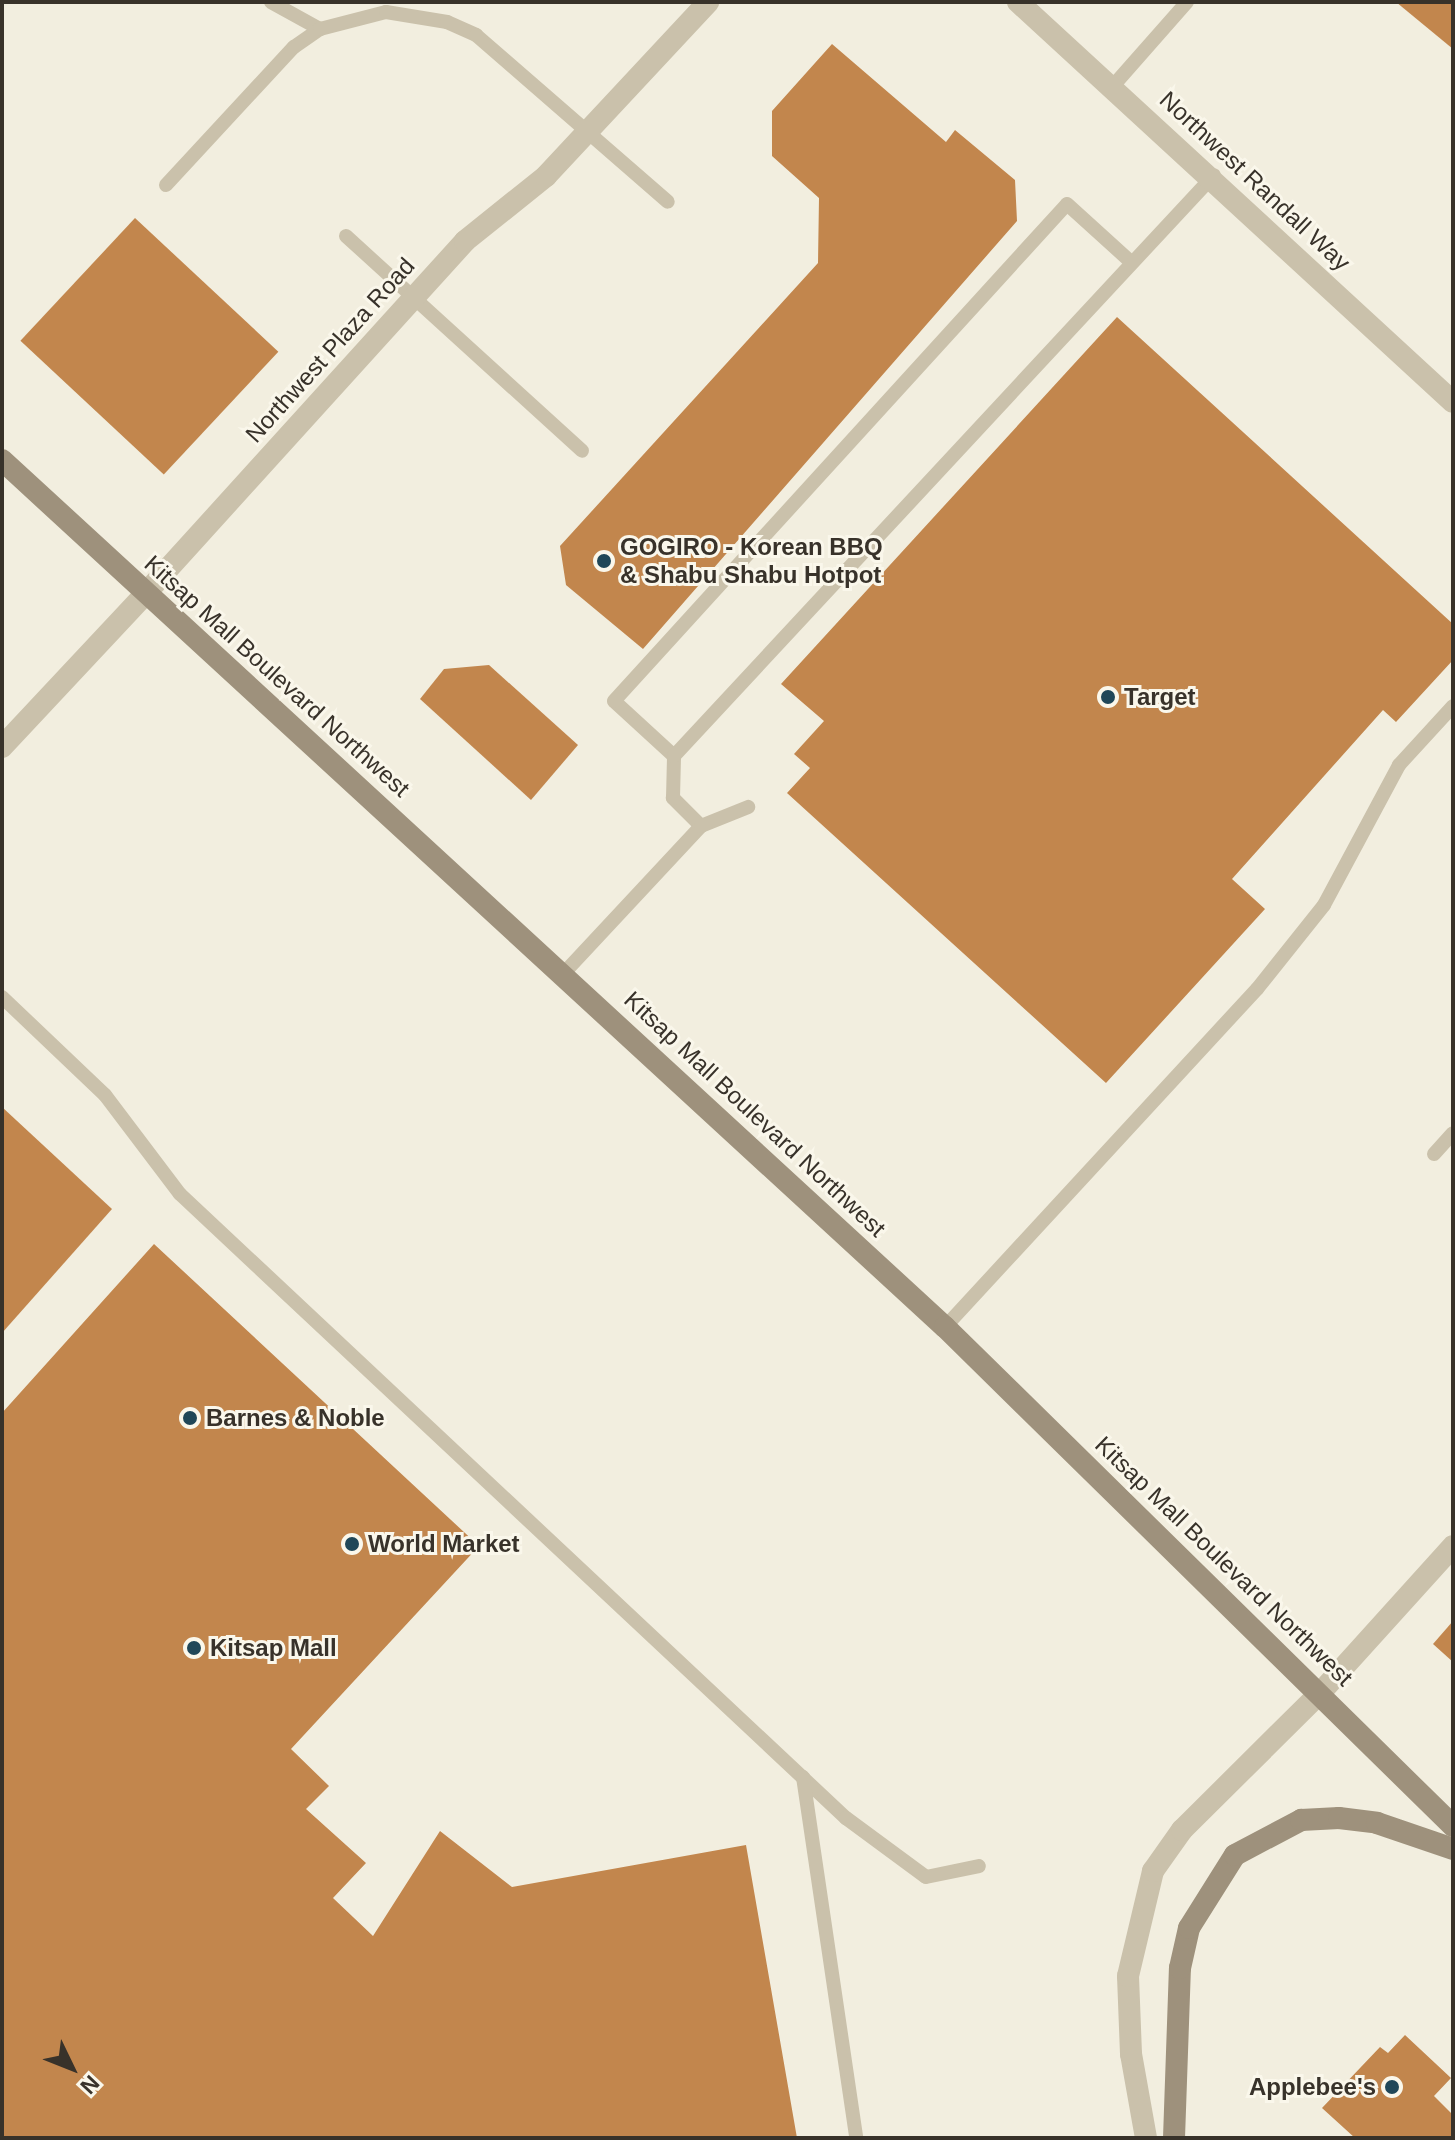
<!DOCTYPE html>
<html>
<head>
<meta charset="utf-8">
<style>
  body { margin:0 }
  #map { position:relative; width:1455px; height:2140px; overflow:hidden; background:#f2eedf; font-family:Helvetica,sans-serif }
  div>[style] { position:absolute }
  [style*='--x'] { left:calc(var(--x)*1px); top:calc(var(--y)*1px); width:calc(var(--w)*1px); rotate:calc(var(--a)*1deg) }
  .building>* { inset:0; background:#c2864d; transform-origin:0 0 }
  .service>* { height:14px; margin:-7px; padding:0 7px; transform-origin:7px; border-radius:7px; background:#cac1ab }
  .minor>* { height:22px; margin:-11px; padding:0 11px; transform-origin:11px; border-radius:11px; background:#cac1ab }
  .tertiary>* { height:22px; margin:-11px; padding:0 11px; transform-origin:11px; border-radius:11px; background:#cac1ab }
  .secondary>* { height:22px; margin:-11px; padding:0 11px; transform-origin:11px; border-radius:11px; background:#9e917c }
  .dots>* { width:22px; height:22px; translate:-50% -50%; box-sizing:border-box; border:4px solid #faf7eb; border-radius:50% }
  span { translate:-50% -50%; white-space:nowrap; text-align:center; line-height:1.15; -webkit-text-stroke:6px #faf7eb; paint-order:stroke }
  .street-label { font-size:24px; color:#38322a }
  .poi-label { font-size:24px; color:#38322a; font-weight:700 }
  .left { translate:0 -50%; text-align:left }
  .right { translate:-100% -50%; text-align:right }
  .frame { position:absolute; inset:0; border:4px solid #38322a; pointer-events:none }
  .north { position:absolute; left:32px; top:2028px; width:80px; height:80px; -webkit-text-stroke:6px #faf7eb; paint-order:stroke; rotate:133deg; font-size:22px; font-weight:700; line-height:32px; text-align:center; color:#38322a }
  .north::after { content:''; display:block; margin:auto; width:28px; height:36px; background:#38322a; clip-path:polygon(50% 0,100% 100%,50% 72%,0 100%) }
</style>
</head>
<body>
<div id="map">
  <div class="building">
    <i style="clip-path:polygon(1396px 2px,1453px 2px,1453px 49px)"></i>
    <i style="clip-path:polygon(832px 44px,946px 142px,955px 130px,1015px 180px,1017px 221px,643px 649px,566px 585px,560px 546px,818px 263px,819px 198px,772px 156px,772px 111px)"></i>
    <i style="left:135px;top:218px;width:196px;height:168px;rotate:43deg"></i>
    <i style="clip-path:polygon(1117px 317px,1453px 624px,1453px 660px,1396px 722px,1383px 710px,1232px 879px,1265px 909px,1106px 1083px,787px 793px,810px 768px,794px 754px,824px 721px,781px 684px)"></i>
    <i style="clip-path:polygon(489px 665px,578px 745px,531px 800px,420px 699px,444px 669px)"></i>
    <i style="clip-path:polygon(2px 1107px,112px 1209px,2px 1333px)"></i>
    <i style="clip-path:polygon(154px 1244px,479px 1546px,291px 1749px,329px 1786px,306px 1809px,366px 1863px,333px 1898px,373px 1936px,440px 1831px,512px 1887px,746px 1845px,797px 2138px,2px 2138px,2px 1413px)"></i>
    <i style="clip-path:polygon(1453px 1621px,1453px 1662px,1433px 1644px)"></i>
    <i style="clip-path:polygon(1405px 2035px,1451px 2078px,1434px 2096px,1453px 2115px,1453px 2138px,1355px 2138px,1322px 2108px,1380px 2047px,1388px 2053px)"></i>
  </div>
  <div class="service">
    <i style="--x:271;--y:2;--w:56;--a:28.9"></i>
    <i style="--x:1113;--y:86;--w:112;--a:-48.6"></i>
    <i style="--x:166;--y:185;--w:188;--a:-47.2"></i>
    <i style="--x:294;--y:47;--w:32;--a:-35"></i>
    <i style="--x:320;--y:29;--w:68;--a:-14.4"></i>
    <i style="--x:386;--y:12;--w:62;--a:9.3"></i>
    <i style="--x:447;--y:22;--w:32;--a:24"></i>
    <i style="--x:476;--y:35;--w:254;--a:41"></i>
    <i style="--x:346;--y:236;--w:319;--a:42.3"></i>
    <i style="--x:674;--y:756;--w:81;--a:-137.5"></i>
    <i style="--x:614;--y:701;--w:672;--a:-47.65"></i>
    <i style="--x:1067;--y:204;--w:86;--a:42.2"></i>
    <i style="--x:701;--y:826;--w:40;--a:-135"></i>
    <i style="--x:673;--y:798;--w:42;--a:-88.6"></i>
    <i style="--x:674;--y:756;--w:793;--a:-47.09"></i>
    <i style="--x:564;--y:973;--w:201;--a:-47"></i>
    <i style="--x:701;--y:826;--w:51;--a:-22"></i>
    <i style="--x:2;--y:997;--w:142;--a:43.6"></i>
    <i style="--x:105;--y:1095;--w:124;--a:52.9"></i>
    <i style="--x:180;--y:1194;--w:913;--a:43.14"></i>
    <i style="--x:846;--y:1818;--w:99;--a:36.4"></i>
    <i style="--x:926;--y:1877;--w:54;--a:-11.7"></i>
    <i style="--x:1434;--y:1154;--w:28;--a:-48"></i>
    <i style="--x:945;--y:1327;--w:460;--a:-47.3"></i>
    <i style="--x:1257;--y:989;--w:107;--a:-51.4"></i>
    <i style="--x:1324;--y:905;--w:159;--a:-61.8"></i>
    <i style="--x:1399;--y:765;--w:80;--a:-47.5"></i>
    <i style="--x:803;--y:1777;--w:365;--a:81.6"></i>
  </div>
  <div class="minor">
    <i style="--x:2;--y:747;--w:211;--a:-46.9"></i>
  </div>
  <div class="tertiary">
    <i style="--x:1018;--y:2;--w:591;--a:42.6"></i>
    <i style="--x:146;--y:593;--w:475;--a:-47.8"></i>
    <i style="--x:465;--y:241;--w:104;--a:-38.7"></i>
    <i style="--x:546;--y:176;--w:238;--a:-47"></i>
    <i style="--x:1146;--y:2138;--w:85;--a:-100.1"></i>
    <i style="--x:1131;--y:2054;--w:78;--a:-92.2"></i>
    <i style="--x:1128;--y:1976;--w:108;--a:-76.6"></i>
    <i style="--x:1153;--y:1871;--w:50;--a:-54.7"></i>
    <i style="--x:1182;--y:1830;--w:197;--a:-44.8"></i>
    <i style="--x:1322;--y:1691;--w:195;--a:-47.9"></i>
  </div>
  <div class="secondary">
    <i style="--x:2;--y:460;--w:1281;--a:42.6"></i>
    <i style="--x:945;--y:1327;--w:712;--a:44.49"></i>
    <i style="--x:1174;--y:2138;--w:170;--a:-88"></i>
    <i style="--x:1180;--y:1968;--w:41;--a:-77.3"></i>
    <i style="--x:1189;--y:1928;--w:86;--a:-57.8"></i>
    <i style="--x:1235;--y:1855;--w:75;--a:-27.9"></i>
    <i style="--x:1301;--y:1820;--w:38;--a:-3"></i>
    <i style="--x:1339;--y:1818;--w:38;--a:7"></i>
    <i style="--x:1377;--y:1823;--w:80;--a:18.9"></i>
  </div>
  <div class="dots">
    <i style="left:604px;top:561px;background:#204758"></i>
    <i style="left:1108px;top:697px;background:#204758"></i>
    <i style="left:190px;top:1418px;background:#204758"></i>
    <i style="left:352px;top:1544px;background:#204758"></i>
    <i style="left:194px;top:1648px;background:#204758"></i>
    <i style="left:1392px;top:2087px;background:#204758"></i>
  </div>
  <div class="street-label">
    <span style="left:1255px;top:181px;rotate:43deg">Northwest Randall Way</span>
    <span style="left:330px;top:350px;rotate:-48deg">Northwest Plaza Road</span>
    <span style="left:277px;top:676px;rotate:42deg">Kitsap Mall Boulevard Northwest</span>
    <span style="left:755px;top:1114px;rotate:43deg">Kitsap Mall Boulevard Northwest</span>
    <span style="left:1224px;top:1561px;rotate:44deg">Kitsap Mall Boulevard Northwest</span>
  </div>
  <div class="poi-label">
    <span class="left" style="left:620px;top:561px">GOGIRO - Korean BBQ<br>&amp; Shabu Shabu Hotpot</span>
    <span class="left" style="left:1124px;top:697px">Target</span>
    <span class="left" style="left:206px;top:1418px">Barnes &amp; Noble</span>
    <span class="left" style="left:368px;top:1544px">World Market</span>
    <span class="left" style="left:210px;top:1648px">Kitsap Mall</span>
    <span class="right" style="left:1376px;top:2087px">Applebee's</span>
  </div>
  <div class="frame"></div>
  <div class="north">N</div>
</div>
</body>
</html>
